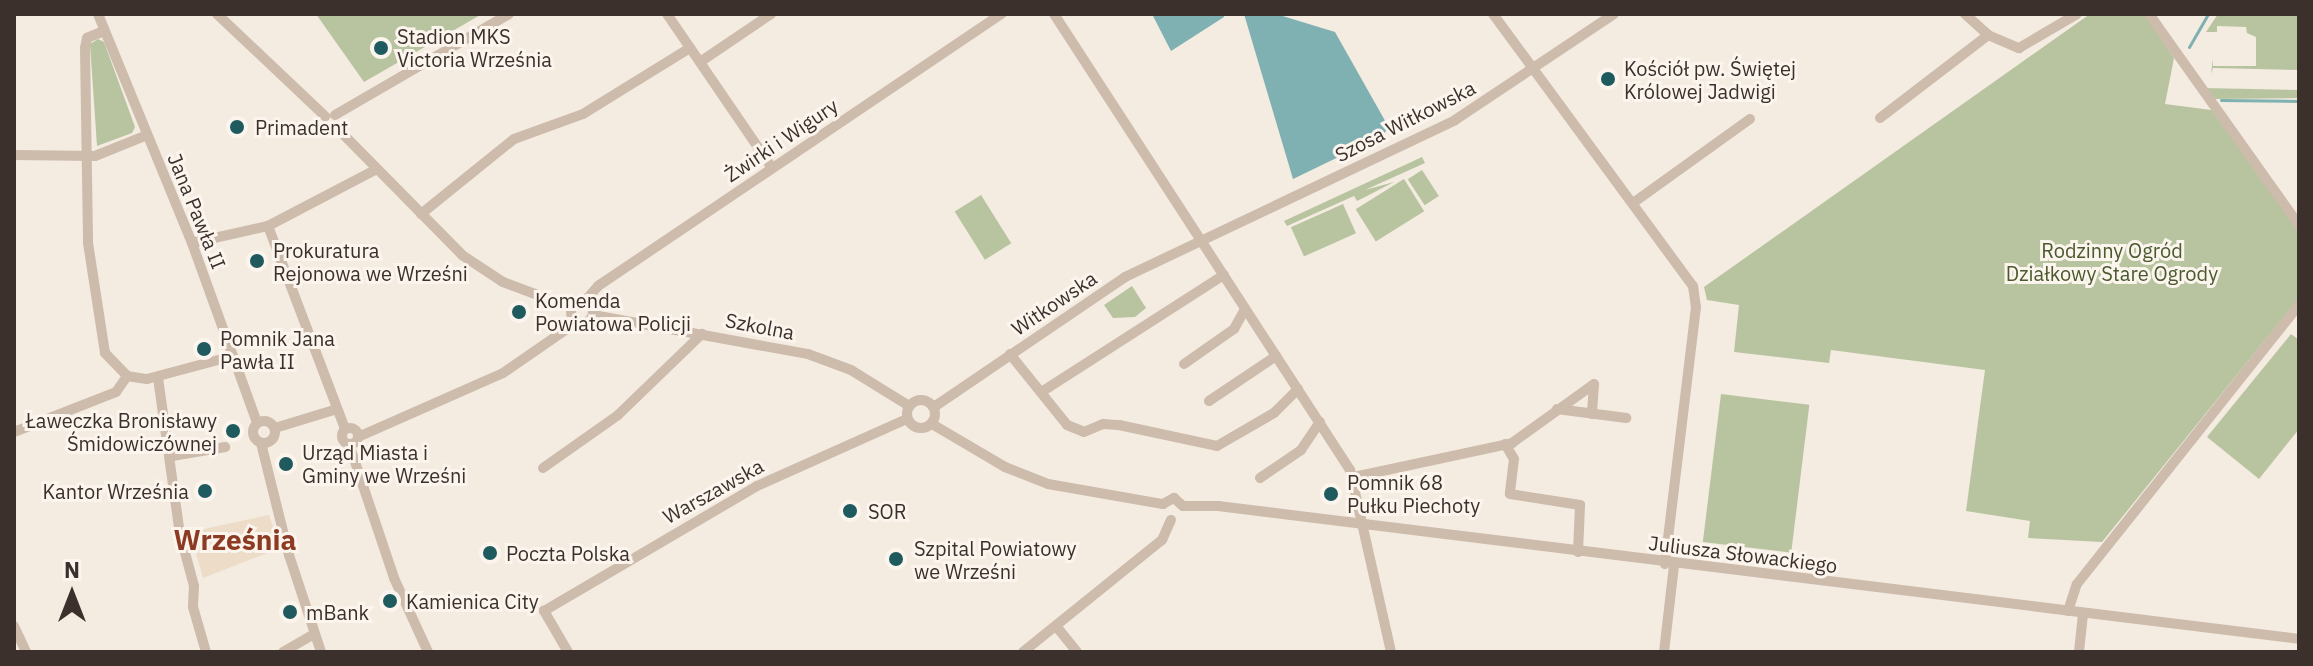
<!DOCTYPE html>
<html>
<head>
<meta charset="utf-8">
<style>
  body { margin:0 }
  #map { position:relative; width:2313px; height:666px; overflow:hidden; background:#f4ebe1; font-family:"IBM Plex Sans",sans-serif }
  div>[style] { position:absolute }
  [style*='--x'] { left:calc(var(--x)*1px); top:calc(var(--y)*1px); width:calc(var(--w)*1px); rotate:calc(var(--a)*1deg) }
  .green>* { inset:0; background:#b8c4a0; transform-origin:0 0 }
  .plaza>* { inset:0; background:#ecdcc8 }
  .water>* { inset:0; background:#7fb0b2 }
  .stream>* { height:3px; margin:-1.5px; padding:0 1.5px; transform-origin:1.5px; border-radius:1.5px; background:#7fb0b2 }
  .minor>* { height:10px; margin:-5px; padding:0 5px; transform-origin:5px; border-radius:5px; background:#cdbbac }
  .minor>.ring { margin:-5px; padding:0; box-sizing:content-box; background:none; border:10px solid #cdbbac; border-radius:50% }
  .dots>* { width:22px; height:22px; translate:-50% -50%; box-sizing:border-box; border:4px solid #fbf5ee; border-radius:50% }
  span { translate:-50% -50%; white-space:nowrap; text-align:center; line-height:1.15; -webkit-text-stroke:6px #fbf5ee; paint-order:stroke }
  .poi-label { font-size:20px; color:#3b302b }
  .left { translate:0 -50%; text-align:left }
  .right { translate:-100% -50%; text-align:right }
  .street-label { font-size:20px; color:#3b302b }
  .park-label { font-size:20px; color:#4a5a2e }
  .district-label { font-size:28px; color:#8c3b22; font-weight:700 }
  .frame { position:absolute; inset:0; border:16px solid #3b302b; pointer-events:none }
  .north { position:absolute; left:32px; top:554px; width:80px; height:80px; -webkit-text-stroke:6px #fbf5ee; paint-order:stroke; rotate:0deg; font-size:22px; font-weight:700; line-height:32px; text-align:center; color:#3b302b }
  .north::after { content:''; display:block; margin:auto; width:28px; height:36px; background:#3b302b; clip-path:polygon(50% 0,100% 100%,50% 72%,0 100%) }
</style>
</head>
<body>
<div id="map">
  <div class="green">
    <i style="clip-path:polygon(316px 14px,482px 14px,364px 82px)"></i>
    <i style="clip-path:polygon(2090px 14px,2144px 14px,2174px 58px,2165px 104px,2219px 111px,2299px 230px,2299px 298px,2102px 542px,2028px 538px,2030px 521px,1966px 511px,1985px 370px,1831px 350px,1829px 363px,1734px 352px,1739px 305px,1707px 300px,1704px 287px)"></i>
    <i style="clip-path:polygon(2218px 14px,2299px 14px,2299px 70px,2213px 68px,2211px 74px,2213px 59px,2213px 66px,2256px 66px,2256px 37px,2247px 33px,2246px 27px,2217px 26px,2217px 32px,2206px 32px)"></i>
    <i style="clip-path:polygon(98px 39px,104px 42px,135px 127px,132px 133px,97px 146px,90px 44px)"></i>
    <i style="clip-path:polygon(2202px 88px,2299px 90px,2299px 98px,2214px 99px)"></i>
    <i style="clip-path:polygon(1422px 157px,1425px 163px,1365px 190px,1394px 182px,1367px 196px,1357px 201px,1354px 196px,1287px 226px,1284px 221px)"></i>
    <i style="left:1422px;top:170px;width:31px;height:17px;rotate:57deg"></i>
    <i style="left:1404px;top:179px;width:38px;height:57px;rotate:58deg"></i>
    <i style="left:981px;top:195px;width:57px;height:31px;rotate:58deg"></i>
    <i style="left:1343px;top:204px;width:32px;height:57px;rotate:66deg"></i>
    <i style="clip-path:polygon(1132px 286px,1146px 308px,1135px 317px,1113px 318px,1104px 305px)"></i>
    <i style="clip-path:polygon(2291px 334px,2299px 340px,2299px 429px,2259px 479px,2207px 437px)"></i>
    <i style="left:1721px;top:394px;width:89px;height:149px;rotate:7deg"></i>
  </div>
  <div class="plaza">
    <i style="clip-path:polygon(269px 515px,280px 548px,203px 578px,190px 532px)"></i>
  </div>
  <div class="water">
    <i style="clip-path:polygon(1152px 14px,1224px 14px,1224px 17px,1171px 51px)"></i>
    <i style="clip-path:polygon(1244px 14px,1276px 14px,1335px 32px,1388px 126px,1384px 135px,1293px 179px)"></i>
  </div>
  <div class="stream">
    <i style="--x:2189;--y:47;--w:38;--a:-60"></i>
    <i style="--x:2221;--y:100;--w:78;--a:0.7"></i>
  </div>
  <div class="minor">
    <i style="--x:98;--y:14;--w:248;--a:67.7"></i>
    <i style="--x:192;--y:243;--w:191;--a:70.1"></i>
    <i style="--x:217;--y:14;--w:149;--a:43.4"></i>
    <i style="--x:667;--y:14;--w:186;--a:55.7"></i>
    <i style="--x:1054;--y:14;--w:544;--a:57.01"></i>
    <i style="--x:1350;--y:470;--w:187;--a:77.3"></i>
    <i style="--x:1493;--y:14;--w:338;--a:53.7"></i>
    <i style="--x:1693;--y:286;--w:21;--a:82"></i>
    <i style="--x:1696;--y:307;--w:259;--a:96.9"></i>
    <i style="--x:1965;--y:14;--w:31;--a:42"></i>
    <i style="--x:1988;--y:35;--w:34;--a:23"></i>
    <i style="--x:2019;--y:48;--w:67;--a:-30.4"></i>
    <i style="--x:2149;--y:14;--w:259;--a:54.6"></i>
    <i style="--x:104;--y:31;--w:18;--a:158"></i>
    <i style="--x:87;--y:38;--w:10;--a:101"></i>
    <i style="--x:85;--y:48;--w:195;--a:89.1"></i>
    <i style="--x:88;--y:243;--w:111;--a:81.2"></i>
    <i style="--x:105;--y:353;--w:32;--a:46"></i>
    <i style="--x:127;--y:376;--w:20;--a:9"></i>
    <i style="--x:147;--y:379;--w:89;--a:-15"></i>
    <i style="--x:700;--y:62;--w:86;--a:-34.1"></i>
    <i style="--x:335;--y:115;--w:201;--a:-30.1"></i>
    <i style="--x:1880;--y:118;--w:136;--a:-37.5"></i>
    <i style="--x:335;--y:126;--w:181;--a:45.4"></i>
    <i style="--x:462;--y:255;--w:49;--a:33.4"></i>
    <i style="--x:503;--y:282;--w:74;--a:20.6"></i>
    <i style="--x:14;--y:155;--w:81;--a:0.7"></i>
    <i style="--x:95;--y:156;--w:56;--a:-22"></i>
    <i style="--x:1633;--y:203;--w:144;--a:-35.7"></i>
    <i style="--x:421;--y:214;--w:119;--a:-38.9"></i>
    <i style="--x:514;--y:139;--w:73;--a:-19.9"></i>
    <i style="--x:583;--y:114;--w:126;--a:-31.7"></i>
    <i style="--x:268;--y:226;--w:217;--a:69.2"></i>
    <i style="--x:192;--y:243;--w:78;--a:-12.6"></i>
    <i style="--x:268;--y:226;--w:121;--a:-27.6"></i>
    <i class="ring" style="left:571px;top:301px;width:12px;height:12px"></i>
    <i style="--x:585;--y:301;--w:20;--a:-49"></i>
    <i style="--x:598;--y:286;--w:487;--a:-34"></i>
    <i style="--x:593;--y:315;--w:219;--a:10.3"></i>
    <i style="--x:808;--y:354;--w:46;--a:20.4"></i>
    <i style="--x:851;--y:370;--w:68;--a:31.8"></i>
    <i style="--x:1010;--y:354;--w:91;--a:51.2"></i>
    <i style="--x:1067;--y:425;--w:18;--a:22"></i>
    <i style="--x:1084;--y:432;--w:21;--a:-23"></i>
    <i style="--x:1103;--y:424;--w:16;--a:4"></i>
    <i style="--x:1119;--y:425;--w:100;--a:12.1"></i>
    <i style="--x:1217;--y:446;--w:66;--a:-30.1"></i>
    <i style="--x:1274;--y:413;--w:34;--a:-45"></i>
    <i style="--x:1184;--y:364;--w:61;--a:-35"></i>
    <i style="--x:1234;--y:329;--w:23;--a:-61"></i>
    <i style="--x:158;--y:378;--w:158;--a:82"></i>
    <i style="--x:180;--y:534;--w:54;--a:74.9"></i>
    <i style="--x:194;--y:586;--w:21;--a:93"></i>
    <i style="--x:193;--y:607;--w:47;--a:73.9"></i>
    <i style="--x:1043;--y:391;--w:215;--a:-32.7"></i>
    <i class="ring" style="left:907px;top:400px;width:18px;height:18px"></i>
    <i style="--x:1209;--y:401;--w:81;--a:-33.9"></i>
    <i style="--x:934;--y:407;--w:231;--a:-34.2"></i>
    <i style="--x:1125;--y:277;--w:365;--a:-25.4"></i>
    <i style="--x:1455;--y:120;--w:191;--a:-33.7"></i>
    <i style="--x:1557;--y:409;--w:70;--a:7.4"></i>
    <i class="ring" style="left:253px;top:421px;width:12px;height:12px"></i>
    <i style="--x:932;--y:424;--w:85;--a:30.5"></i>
    <i style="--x:1005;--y:467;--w:46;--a:21.6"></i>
    <i style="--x:1048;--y:484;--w:117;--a:9.9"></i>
    <i class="ring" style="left:342px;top:428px;width:6px;height:6px"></i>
    <i style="--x:275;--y:428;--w:65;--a:-17"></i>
    <i style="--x:14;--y:432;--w:110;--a:-21.4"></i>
    <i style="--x:116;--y:392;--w:19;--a:-55"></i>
    <i style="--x:358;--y:437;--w:158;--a:-23.8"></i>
    <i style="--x:503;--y:373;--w:90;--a:-34.6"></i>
    <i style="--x:261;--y:443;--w:115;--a:76"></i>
    <i style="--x:289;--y:555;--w:102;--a:71.7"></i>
    <i style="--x:349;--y:444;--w:141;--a:71.4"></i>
    <i style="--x:394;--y:578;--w:81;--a:65.3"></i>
    <i style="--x:1505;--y:444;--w:17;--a:59"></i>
    <i style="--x:1514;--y:459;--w:35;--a:97"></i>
    <i style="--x:1510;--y:494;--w:71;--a:8.9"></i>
    <i style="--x:1580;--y:505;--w:47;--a:92.4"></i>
    <i style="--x:172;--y:456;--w:54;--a:-9.6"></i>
    <i style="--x:543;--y:468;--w:92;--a:-35.2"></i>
    <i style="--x:618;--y:415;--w:117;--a:-44"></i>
    <i style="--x:1354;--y:477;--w:162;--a:-12.1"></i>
    <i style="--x:1512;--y:443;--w:101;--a:-35.7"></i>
    <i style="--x:1594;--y:384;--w:30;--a:94"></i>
    <i style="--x:1260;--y:478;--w:50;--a:-34.3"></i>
    <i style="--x:1301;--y:450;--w:34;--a:-56"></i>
    <i style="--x:1163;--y:504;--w:13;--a:-29"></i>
    <i style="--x:1174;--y:498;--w:12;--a:42"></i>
    <i style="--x:1183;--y:506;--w:35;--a:0"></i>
    <i style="--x:1218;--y:506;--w:1089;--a:7.01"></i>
    <i style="--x:2068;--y:611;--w:28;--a:-72"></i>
    <i style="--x:2077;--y:584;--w:357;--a:-51.5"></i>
    <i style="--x:14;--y:626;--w:29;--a:65"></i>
    <i style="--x:1056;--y:626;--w:33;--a:51"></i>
    <i style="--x:283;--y:652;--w:36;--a:-30"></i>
    <i style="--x:568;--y:652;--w:48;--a:-120.3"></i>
    <i style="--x:544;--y:611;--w:247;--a:-30.4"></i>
    <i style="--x:757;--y:486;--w:164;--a:-24.1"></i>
    <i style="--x:1023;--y:652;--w:179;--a:-38.9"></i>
    <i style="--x:1162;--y:540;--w:22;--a:-66"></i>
    <i style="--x:1664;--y:652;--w:88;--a:-83.4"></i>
    <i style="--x:2079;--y:652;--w:39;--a:-84"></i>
  </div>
  <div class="dots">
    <i style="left:381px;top:48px;background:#1f5a5e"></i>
    <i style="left:1608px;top:79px;background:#1f5a5e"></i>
    <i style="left:237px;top:127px;background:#1f5a5e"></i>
    <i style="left:257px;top:261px;background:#1f5a5e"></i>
    <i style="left:519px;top:312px;background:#1f5a5e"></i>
    <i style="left:204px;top:349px;background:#1f5a5e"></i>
    <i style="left:233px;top:431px;background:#1f5a5e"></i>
    <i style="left:286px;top:464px;background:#1f5a5e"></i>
    <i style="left:205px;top:491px;background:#1f5a5e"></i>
    <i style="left:1331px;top:494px;background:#1f5a5e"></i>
    <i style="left:850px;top:511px;background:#1f5a5e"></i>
    <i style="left:490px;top:553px;background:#1f5a5e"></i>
    <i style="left:896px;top:559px;background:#1f5a5e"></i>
    <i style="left:390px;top:601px;background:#1f5a5e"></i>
    <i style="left:290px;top:612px;background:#1f5a5e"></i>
  </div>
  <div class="poi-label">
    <span class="left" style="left:397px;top:48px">Stadion MKS<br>Victoria Września</span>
    <span class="left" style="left:1624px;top:80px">Kościół pw. Świętej<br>Królowej Jadwigi</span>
    <span class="left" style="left:255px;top:127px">Primadent</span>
    <span class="left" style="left:273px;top:262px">Prokuratura<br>Rejonowa we Wrześni</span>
    <span class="left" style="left:535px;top:312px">Komenda<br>Powiatowa Policji</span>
    <span class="left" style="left:220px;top:350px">Pomnik Jana<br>Pawła II</span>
    <span class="right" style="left:217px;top:432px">Ławeczka Bronisławy<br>Śmidowiczównej</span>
    <span class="left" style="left:302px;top:464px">Urząd Miasta i<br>Gminy we Wrześni</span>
    <span class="left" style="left:1347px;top:494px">Pomnik 68<br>Pułku Piechoty</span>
    <span class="right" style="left:189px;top:491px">Kantor Września</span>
    <span class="left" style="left:868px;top:511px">SOR</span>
    <span class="left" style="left:914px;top:560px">Szpital Powiatowy<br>we Wrześni</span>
    <span class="left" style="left:506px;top:553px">Poczta Polska</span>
    <span class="left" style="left:406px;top:601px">Kamienica City</span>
    <span class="left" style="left:306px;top:612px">mBank</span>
  </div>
  <div class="street-label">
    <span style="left:1405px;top:121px;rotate:-27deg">Szosa Witkowska</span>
    <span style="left:781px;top:140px;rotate:-34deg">Żwirki i Wigury</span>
    <span style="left:197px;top:211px;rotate:68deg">Jana Pawła II</span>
    <span style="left:1054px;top:303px;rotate:-34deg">Witkowska</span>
    <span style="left:760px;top:326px;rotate:11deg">Szkolna</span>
    <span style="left:713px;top:491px;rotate:-29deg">Warszawska</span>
    <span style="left:1743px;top:554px;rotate:7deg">Juliusza Słowackiego</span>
  </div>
  <div class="park-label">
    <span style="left:2112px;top:262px">Rodzinny Ogród<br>Działkowy Stare Ogrody</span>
  </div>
  <div class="district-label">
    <span style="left:235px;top:540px">Września</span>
  </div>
  <div class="frame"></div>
  <div class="north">N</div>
</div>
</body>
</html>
